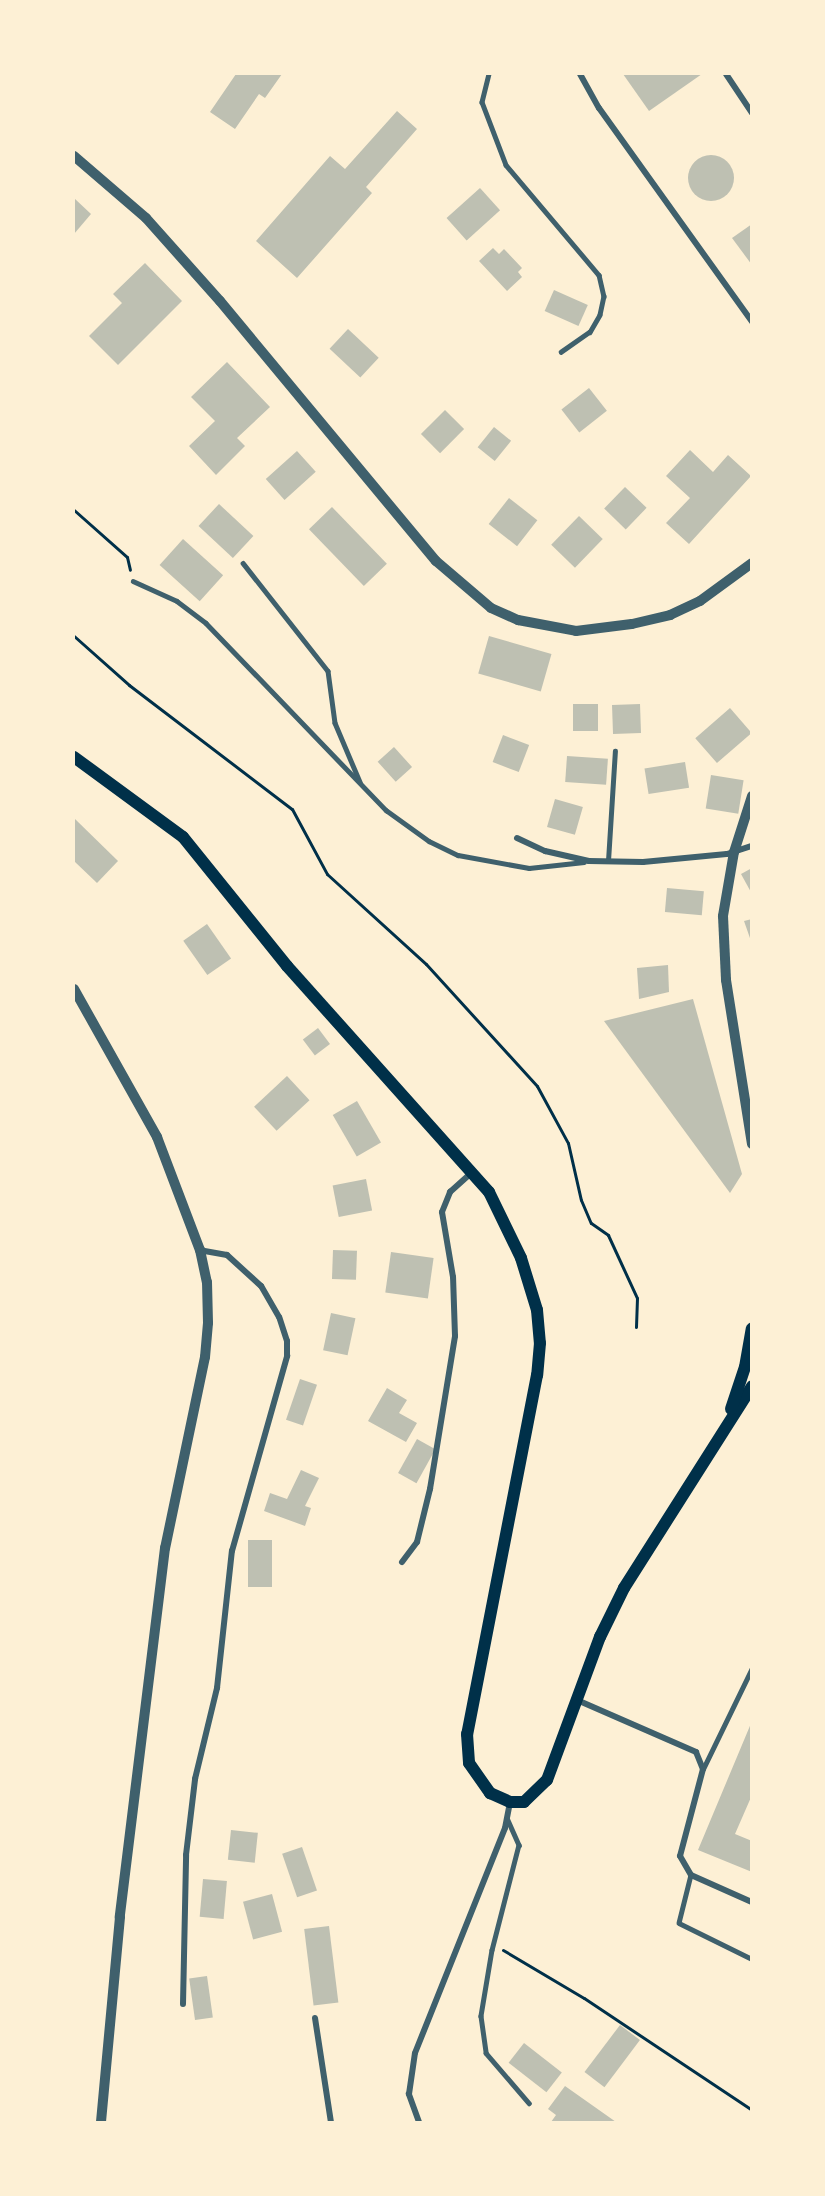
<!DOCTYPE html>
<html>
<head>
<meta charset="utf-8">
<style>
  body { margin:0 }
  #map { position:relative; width:825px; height:2196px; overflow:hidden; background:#fdf0d5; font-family:Ubuntu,sans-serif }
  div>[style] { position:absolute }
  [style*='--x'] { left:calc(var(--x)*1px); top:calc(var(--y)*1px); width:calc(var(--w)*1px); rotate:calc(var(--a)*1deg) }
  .building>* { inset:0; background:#bec0b2; transform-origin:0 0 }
  .round { border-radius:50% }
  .path>* { height:3px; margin:-1.5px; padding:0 1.5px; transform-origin:1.5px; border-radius:1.5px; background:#003049 }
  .service>* { height:4.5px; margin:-2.25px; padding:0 2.25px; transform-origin:2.25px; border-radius:2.25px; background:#3f606c }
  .minor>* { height:6px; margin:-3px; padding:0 3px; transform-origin:3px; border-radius:3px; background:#3f606c }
  .tertiary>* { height:10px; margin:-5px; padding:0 5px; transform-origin:5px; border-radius:5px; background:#3f606c }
  .secondary>* { height:12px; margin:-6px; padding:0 6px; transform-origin:6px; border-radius:6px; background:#003049 }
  span { translate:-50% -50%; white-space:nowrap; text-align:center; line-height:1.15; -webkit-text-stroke:4.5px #fdf0d5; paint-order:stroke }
  .frame { position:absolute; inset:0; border:75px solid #fdf0d5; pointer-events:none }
</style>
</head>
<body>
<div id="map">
  <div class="building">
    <i style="clip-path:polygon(236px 74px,282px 74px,265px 98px,259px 94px,235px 129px,210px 112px)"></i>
    <i style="clip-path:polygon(623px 74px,702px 74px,649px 111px)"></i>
    <i style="clip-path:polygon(397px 111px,417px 129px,366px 187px,372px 193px,297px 278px,256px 241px,330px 156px,345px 169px)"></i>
    <i class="round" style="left:688px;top:155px;width:46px;height:46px"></i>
    <i style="left:480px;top:188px;width:30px;height:45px;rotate:48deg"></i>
    <i style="clip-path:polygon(74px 198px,91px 214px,74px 234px)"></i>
    <i style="clip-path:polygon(752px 224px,752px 265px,732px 238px)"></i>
    <i style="clip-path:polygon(493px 248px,499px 254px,504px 249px,522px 268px,518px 272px,522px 277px,507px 291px,479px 261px)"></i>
    <i style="clip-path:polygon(145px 263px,182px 301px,118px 365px,89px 336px,122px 303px,113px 294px)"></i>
    <i style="left:554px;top:290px;width:37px;height:23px;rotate:24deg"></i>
    <i style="left:348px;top:329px;width:42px;height:27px;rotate:43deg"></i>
    <i style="clip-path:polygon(227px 362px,270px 407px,237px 438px,245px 446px,216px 475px,189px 446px,215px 421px,191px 397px)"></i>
    <i style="left:589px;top:388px;width:29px;height:35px;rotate:52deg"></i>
    <i style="left:445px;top:410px;width:27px;height:34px;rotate:45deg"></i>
    <i style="left:494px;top:427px;width:22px;height:26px;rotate:39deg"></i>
    <i style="clip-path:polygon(690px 450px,713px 472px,728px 455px,751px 476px,689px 544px,666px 523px,690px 498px,666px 476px)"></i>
    <i style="left:297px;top:451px;width:28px;height:42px;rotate:48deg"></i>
    <i style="left:625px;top:487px;width:30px;height:30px;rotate:44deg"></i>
    <i style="left:509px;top:498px;width:36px;height:33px;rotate:38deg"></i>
    <i style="left:219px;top:504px;width:47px;height:30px;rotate:43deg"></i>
    <i style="left:332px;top:507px;width:79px;height:32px;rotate:46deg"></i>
    <i style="left:579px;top:516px;width:33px;height:40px;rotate:44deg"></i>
    <i style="left:183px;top:539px;width:54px;height:35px;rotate:42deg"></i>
    <i style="left:489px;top:636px;width:65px;height:39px;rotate:16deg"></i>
    <i style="left:573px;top:704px;width:25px;height:27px"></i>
    <i style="left:640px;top:704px;width:29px;height:28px;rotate:88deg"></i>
    <i style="left:730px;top:708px;width:33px;height:46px;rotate:49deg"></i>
    <i style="left:503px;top:735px;width:28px;height:29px;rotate:21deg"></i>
    <i style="left:394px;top:747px;width:27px;height:22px;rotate:48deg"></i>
    <i style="left:567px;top:756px;width:41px;height:26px;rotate:4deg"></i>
    <i style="left:685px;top:762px;width:26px;height:41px;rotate:81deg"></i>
    <i style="left:711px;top:775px;width:33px;height:34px;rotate:9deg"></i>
    <i style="left:555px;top:799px;width:29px;height:29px;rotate:16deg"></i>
    <i style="clip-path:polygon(74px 818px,118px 861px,97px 883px,74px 861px)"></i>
    <i style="clip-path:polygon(752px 868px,752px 894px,741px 874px)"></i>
    <i style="left:667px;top:888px;width:37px;height:24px;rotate:5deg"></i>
    <i style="clip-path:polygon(752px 919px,752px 941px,751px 941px,744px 921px)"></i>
    <i style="left:207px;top:924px;width:42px;height:29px;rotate:55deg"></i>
    <i style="clip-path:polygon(668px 965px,669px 992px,639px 999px,637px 968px)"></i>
    <i style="clip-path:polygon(693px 999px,742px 1174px,730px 1193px,604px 1021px)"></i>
    <i style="left:318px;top:1028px;width:20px;height:19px;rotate:53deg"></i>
    <i style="left:287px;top:1076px;width:33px;height:45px;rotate:47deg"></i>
    <i style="left:357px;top:1101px;width:48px;height:28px;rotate:60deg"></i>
    <i style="left:366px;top:1179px;width:32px;height:34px;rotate:79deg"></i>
    <i style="left:333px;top:1250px;width:24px;height:29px;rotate:2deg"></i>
    <i style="left:391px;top:1252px;width:43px;height:41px;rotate:8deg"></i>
    <i style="left:331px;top:1313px;width:25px;height:38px;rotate:12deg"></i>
    <i style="left:300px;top:1379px;width:18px;height:43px;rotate:19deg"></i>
    <i style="clip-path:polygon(387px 1388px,407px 1400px,399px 1413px,417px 1423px,406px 1442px,368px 1421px)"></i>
    <i style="left:417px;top:1439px;width:21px;height:39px;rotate:29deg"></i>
    <i style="clip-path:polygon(301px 1470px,319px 1478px,305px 1506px,311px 1508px,305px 1526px,264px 1511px,270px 1493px,287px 1499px)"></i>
    <i style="left:248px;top:1540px;width:24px;height:47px"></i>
    <i style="clip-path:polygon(752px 1721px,752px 1795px,735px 1834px,752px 1841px,752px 1872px,698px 1850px)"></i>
    <i style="left:231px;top:1830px;width:27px;height:30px;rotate:6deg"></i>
    <i style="left:302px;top:1847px;width:46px;height:21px;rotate:71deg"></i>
    <i style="left:203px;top:1879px;width:24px;height:38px;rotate:5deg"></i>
    <i style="left:272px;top:1894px;width:39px;height:30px;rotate:75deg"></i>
    <i style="left:329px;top:1926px;width:77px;height:25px;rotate:83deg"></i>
    <i style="left:207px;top:1976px;width:42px;height:18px;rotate:82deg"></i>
    <i style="left:620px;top:2025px;width:25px;height:59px;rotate:37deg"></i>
    <i style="left:524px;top:2043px;width:48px;height:25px;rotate:38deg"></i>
    <i style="clip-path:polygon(565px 2086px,616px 2122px,551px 2122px,556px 2115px,548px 2109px)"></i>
  </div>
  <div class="path">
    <i style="--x:74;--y:510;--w:71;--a:41.6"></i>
    <i style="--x:127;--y:557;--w:13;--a:77"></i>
    <i style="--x:74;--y:636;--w:74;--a:41.7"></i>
    <i style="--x:129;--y:685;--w:205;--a:37.3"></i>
    <i style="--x:292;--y:809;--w:74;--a:61.7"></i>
    <i style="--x:327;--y:874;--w:134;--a:42.3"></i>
    <i style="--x:426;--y:964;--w:165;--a:47.7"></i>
    <i style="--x:537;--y:1086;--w:65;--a:61.5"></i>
    <i style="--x:568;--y:1143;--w:58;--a:77.2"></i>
    <i style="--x:581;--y:1200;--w:25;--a:67"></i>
    <i style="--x:591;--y:1223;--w:21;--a:35"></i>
    <i style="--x:608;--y:1235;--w:69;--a:65.3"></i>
    <i style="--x:637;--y:1298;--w:29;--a:92"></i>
    <i style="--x:503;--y:1950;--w:94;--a:30.7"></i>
    <i style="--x:584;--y:1998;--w:202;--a:33.7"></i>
  </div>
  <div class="service">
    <i style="--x:489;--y:74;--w:29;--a:104"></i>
    <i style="--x:482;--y:102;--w:67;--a:69.1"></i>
    <i style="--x:506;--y:165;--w:144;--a:49.8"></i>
    <i style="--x:599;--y:275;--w:22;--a:77"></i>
    <i style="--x:604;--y:296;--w:19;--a:102"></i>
    <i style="--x:600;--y:315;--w:20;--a:120"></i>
    <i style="--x:590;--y:332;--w:35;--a:145"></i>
    <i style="--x:243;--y:563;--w:137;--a:51.8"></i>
    <i style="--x:328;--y:671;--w:52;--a:82.3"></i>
    <i style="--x:335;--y:723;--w:64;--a:67"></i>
    <i style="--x:133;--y:581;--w:48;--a:24.4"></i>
    <i style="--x:177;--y:601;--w:36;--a:37"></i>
    <i style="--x:206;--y:623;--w:260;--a:46.1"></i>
    <i style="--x:386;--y:810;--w:53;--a:35.8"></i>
    <i style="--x:429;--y:841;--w:32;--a:26"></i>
    <i style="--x:458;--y:855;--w:72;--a:10.4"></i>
    <i style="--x:529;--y:868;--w:55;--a:-6.2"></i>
    <i style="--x:608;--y:861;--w:110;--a:-86.4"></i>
    <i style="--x:703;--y:1769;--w:112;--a:-64.1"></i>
    <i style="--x:507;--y:1818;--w:30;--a:66"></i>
    <i style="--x:519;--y:1845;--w:108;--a:104.4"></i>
    <i style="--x:492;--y:1950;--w:67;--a:99.5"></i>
    <i style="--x:481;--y:2016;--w:37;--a:82"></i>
    <i style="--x:486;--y:2053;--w:66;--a:49.3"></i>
    <i style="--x:691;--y:1875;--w:49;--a:104"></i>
    <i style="--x:679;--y:1923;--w:81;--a:26.3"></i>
  </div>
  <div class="minor">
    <i style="--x:580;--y:74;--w:39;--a:61"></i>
    <i style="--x:599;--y:108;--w:263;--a:54.4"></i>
    <i style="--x:726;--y:74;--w:47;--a:56.3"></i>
    <i style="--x:517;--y:838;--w:31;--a:25"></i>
    <i style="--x:545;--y:851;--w:45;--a:12.8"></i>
    <i style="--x:589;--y:861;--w:54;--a:1.1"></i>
    <i style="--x:643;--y:862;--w:84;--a:-5.4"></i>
    <i style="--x:727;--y:854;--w:26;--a:-18"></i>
    <i style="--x:402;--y:1562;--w:25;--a:-53"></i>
    <i style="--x:417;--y:1542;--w:55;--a:-76.2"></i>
    <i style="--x:430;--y:1489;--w:155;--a:-80.7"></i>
    <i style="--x:455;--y:1336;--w:59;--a:-91.9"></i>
    <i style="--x:453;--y:1277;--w:66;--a:-99.6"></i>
    <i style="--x:442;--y:1212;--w:22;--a:-68"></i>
    <i style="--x:450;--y:1192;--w:30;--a:-42"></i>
    <i style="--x:577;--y:1700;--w:130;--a:23.6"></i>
    <i style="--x:696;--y:1752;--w:18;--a:68"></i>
    <i style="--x:703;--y:1769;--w:90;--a:104.8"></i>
    <i style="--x:680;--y:1856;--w:22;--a:60"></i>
    <i style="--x:691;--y:1875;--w:67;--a:23.9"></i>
    <i style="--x:183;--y:2004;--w:149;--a:-88.8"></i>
    <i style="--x:186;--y:1855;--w:77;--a:-83.2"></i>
    <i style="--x:195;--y:1779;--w:94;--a:-76.4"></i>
    <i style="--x:217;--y:1688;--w:138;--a:-83.8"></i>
    <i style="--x:232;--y:1551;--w:203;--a:-74.2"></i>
    <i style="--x:287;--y:1356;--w:15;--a:-90"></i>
    <i style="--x:287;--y:1341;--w:25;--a:-108"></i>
    <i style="--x:279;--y:1317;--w:36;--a:-120"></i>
    <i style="--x:261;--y:1286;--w:46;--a:-137.6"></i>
    <i style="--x:227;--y:1255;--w:27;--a:-170"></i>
    <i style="--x:315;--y:2018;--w:105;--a:81.3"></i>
    <i style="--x:419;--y:2122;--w:30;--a:-110"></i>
    <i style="--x:409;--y:2094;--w:41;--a:-81.7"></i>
    <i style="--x:415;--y:2053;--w:242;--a:-68.2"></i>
    <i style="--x:505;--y:1828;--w:26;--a:-79"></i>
  </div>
  <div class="tertiary">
    <i style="--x:74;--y:156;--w:95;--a:40.7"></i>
    <i style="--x:146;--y:218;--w:111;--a:48.3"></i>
    <i style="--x:220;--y:301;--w:338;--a:50.3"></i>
    <i style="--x:436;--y:561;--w:72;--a:40.5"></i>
    <i style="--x:491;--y:608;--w:30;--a:24"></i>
    <i style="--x:518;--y:620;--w:59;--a:10.7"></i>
    <i style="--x:576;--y:631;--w:56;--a:-7.1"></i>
    <i style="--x:632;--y:624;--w:39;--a:-13"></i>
    <i style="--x:670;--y:615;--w:33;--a:-25"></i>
    <i style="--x:700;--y:601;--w:64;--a:-36.2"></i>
    <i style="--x:752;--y:796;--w:59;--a:107.8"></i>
    <i style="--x:734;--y:852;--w:65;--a:99.8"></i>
    <i style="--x:723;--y:916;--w:64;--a:87.3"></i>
    <i style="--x:726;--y:980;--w:166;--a:81"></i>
    <i style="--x:74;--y:989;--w:170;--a:60.7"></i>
    <i style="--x:157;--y:1137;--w:121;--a:69.2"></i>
    <i style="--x:200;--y:1250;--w:33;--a:78"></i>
    <i style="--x:207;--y:1282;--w:41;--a:88.6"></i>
    <i style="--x:208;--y:1323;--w:34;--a:95"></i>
    <i style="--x:205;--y:1357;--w:195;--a:101.8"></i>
    <i style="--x:165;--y:1548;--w:372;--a:97"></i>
    <i style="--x:120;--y:1917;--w:206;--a:95.3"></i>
  </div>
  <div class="secondary">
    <i style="--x:74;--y:757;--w:135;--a:36.3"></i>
    <i style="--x:183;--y:837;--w:166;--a:51.1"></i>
    <i style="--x:287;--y:966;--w:303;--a:48.2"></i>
    <i style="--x:489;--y:1192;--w:73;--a:64.1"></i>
    <i style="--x:521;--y:1258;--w:54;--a:72.9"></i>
    <i style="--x:537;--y:1310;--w:33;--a:85"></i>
    <i style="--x:540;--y:1343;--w:32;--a:95"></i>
    <i style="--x:537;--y:1375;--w:366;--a:101"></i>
    <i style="--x:467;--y:1734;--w:29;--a:86"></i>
    <i style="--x:469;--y:1763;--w:37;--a:55"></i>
    <i style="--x:490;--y:1793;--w:22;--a:24"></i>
    <i style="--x:510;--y:1802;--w:14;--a:0"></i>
    <i style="--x:524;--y:1802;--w:32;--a:-44"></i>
    <i style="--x:547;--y:1780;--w:153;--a:-69.7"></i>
    <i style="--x:600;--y:1637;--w:55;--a:-63.9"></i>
    <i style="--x:624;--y:1588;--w:239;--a:-57.6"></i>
    <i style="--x:731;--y:1409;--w:44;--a:-71.6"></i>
    <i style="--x:745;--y:1367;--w:39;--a:-80"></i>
  </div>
  <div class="frame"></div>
</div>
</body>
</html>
